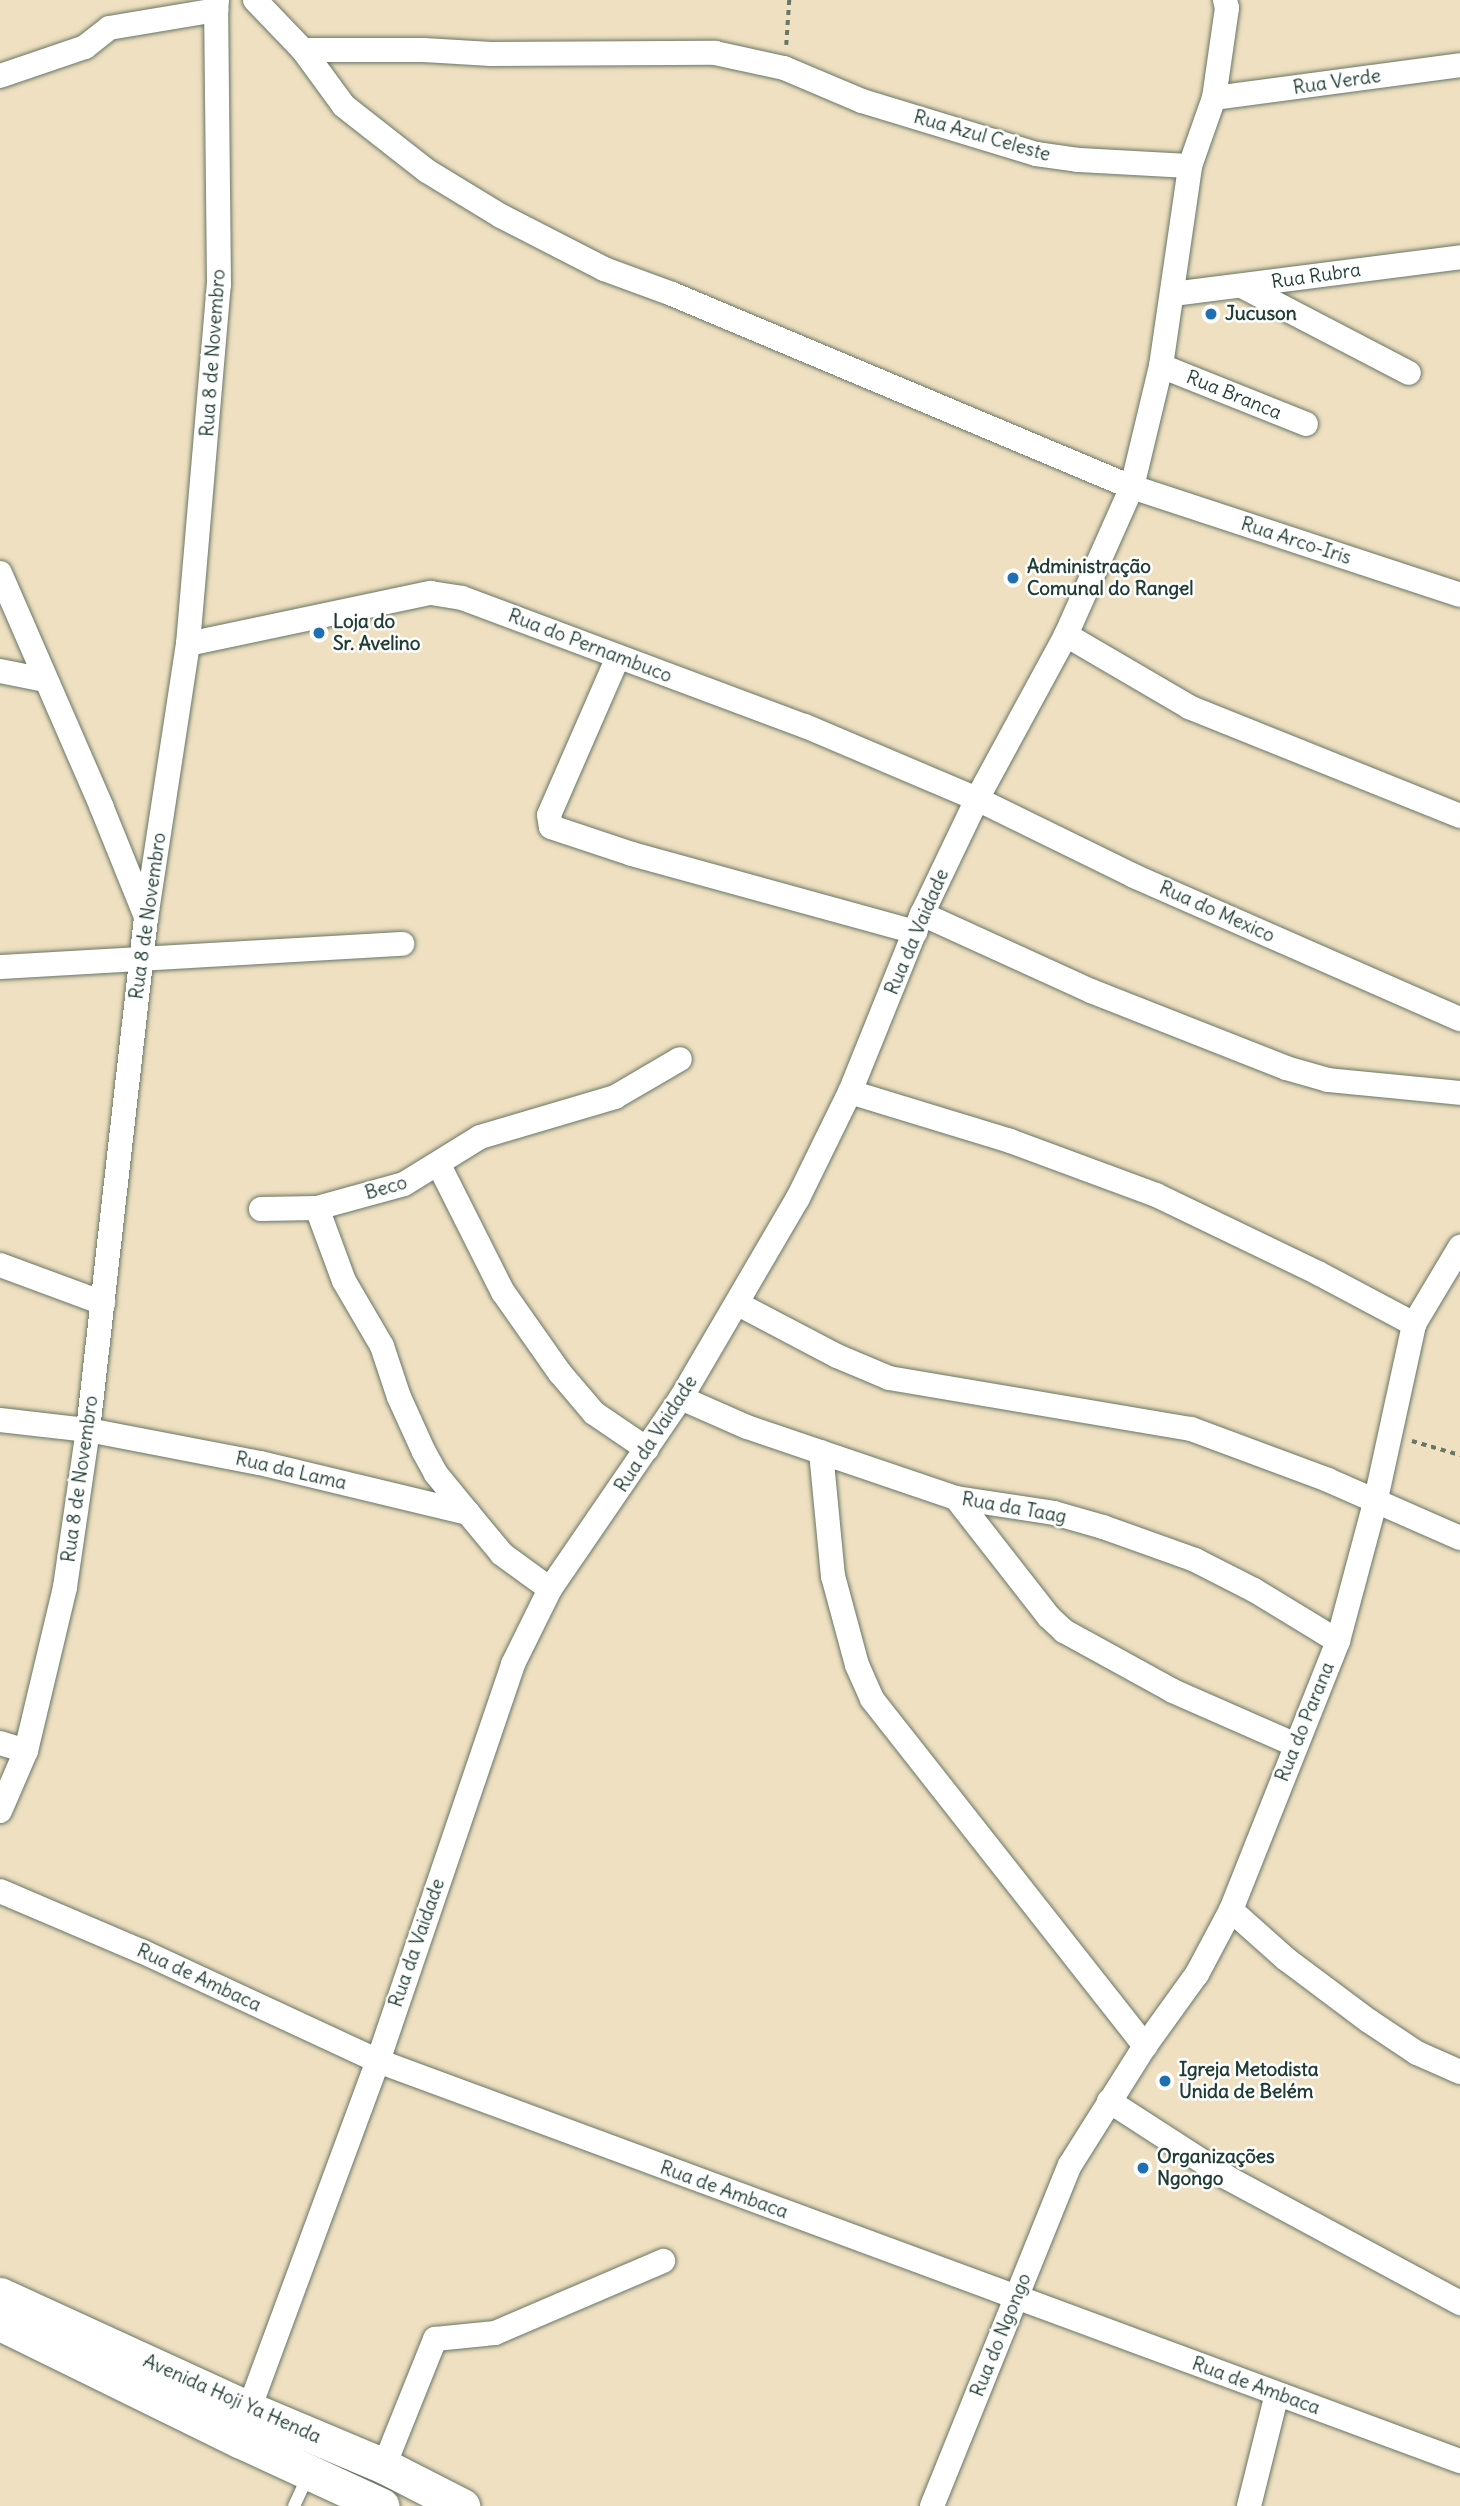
<!DOCTYPE html>
<html>
<head>
<meta charset="utf-8">
<style>
  body { margin:0 }
  #map { position:relative; width:1460px; height:2506px; overflow:hidden; background:#efe0c1; font-family:Delius,sans-serif }
  div>[style] { position:absolute }
  [style*='--x'] { left:calc(var(--x)*1px); top:calc(var(--y)*1px); width:calc(var(--w)*1px); rotate:calc(var(--a)*1deg) }
  .path>* { height:3.5px; margin-top:-1.75px; transform-origin:0; background:repeating-linear-gradient(90deg,#687665 0 5px,transparent 0 10px) }
  .roads { filter:drop-shadow(0 0 2px #687665) drop-shadow(0 0 2px #687665) }
  .service>* { height:12px; margin:-6px; padding:0 6px; transform-origin:6px; border-radius:6px; background:#fff }
  .minor>* { height:24px; margin:-12px; padding:0 12px; transform-origin:12px; border-radius:12px; background:#fff }
  .secondary>* { height:35px; margin:-17.5px; padding:0 17.5px; transform-origin:17.5px; border-radius:17.5px; background:#fff }
  .dots>* { width:19px; height:19px; translate:-50% -50%; box-sizing:border-box; border:4px solid #fff; border-radius:50% }
  span { translate:-50% -50%; white-space:nowrap; text-align:center; line-height:1.15; -webkit-text-stroke:5px #fff; paint-order:stroke }
  .street-label { font-size:19px; color:#1f3d34 }
  .poi-label { font-size:19px; color:#1f3d34; font-weight:700 }
  .left { translate:0 -50%; text-align:left }
</style>
</head>
<body>
<div id="map">
  <div class="path">
    <i style="--x:786;--y:45;--w:45;--a:-86.2"></i>
    <i style="--x:1412;--y:1441;--w:50;--a:16.3"></i>
  </div>
  <div class="roads">
    <div class="service">
      <i style="--x:294;--y:2506;--w:33;--a:-65"></i>
    </div>
    <div class="minor">
      <i style="--x:255;--y:0;--w:69;--a:46.2"></i>
      <i style="--x:303;--y:50;--w:69;--a:53.8"></i>
      <i style="--x:344;--y:106;--w:105;--a:38.1"></i>
      <i style="--x:427;--y:171;--w:87;--a:31.3"></i>
      <i style="--x:501;--y:216;--w:116;--a:27.2"></i>
      <i style="--x:604;--y:269;--w:72;--a:20.2"></i>
      <i style="--x:672;--y:294;--w:499;--a:22.8"></i>
      <i style="--x:1132;--y:487;--w:345;--a:18.2"></i>
      <i style="--x:303;--y:50;--w:121;--a:0"></i>
      <i style="--x:424;--y:50;--w:67;--a:3.4"></i>
      <i style="--x:491;--y:54;--w:224;--a:-0.3"></i>
      <i style="--x:715;--y:53;--w:71;--a:12.3"></i>
      <i style="--x:784;--y:68;--w:85;--a:22.9"></i>
      <i style="--x:862;--y:101;--w:182;--a:16.9"></i>
      <i style="--x:1036;--y:154;--w:42;--a:8.1"></i>
      <i style="--x:1078;--y:160;--w:112;--a:3.1"></i>
      <i style="--x:0;--y:76;--w:90;--a:-18.8"></i>
      <i style="--x:85;--y:47;--w:31;--a:-38"></i>
      <i style="--x:109;--y:28;--w:109;--a:-9.5"></i>
      <i style="--x:216;--y:10;--w:10;--a:-84"></i>
      <i style="--x:1214;--y:98;--w:248;--a:-7.6"></i>
      <i style="--x:1242;--y:286;--w:188;--a:27.5"></i>
      <i style="--x:1173;--y:294;--w:289;--a:-7.3"></i>
      <i style="--x:1161;--y:366;--w:156;--a:21.8"></i>
      <i style="--x:0;--y:573;--w:256;--a:66.5"></i>
      <i style="--x:102;--y:808;--w:118;--a:68"></i>
      <i style="--x:1066;--y:635;--w:143;--a:30.3"></i>
      <i style="--x:1189;--y:707;--w:292;--a:21.9"></i>
      <i style="--x:188;--y:644;--w:248;--a:-11.9"></i>
      <i style="--x:431;--y:593;--w:31;--a:9"></i>
      <i style="--x:462;--y:598;--w:366;--a:20.5"></i>
      <i style="--x:805;--y:726;--w:187;--a:23"></i>
      <i style="--x:977;--y:799;--w:175;--a:26.1"></i>
      <i style="--x:1134;--y:876;--w:356;--a:23.7"></i>
      <i style="--x:618;--y:657;--w:172;--a:113.6"></i>
      <i style="--x:549;--y:815;--w:12;--a:81"></i>
      <i style="--x:551;--y:827;--w:85;--a:18.4"></i>
      <i style="--x:632;--y:854;--w:294;--a:15.4"></i>
      <i style="--x:0;--y:671;--w:46;--a:11.3"></i>
      <i style="--x:922;--y:914;--w:186;--a:24.5"></i>
      <i style="--x:1091;--y:991;--w:210;--a:21.5"></i>
      <i style="--x:1286;--y:1068;--w:44;--a:15.9"></i>
      <i style="--x:1328;--y:1080;--w:133;--a:5.6"></i>
      <i style="--x:0;--y:967;--w:403;--a:-3.3"></i>
      <i style="--x:850;--y:1092;--w:167;--a:17"></i>
      <i style="--x:1010;--y:1141;--w:156;--a:20.3"></i>
      <i style="--x:1156;--y:1195;--w:180;--a:25.7"></i>
      <i style="--x:1318;--y:1273;--w:109;--a:28"></i>
      <i style="--x:439;--y:1165;--w:142;--a:63.3"></i>
      <i style="--x:503;--y:1292;--w:99;--a:54.9"></i>
      <i style="--x:560;--y:1373;--w:52;--a:49.6"></i>
      <i style="--x:594;--y:1413;--w:64;--a:34.2"></i>
      <i style="--x:317;--y:1208;--w:78;--a:69.7"></i>
      <i style="--x:344;--y:1281;--w:75;--a:59.7"></i>
      <i style="--x:382;--y:1346;--w:54;--a:71.6"></i>
      <i style="--x:399;--y:1397;--w:60;--a:65.6"></i>
      <i style="--x:424;--y:1452;--w:25;--a:61"></i>
      <i style="--x:436;--y:1474;--w:50;--a:50.6"></i>
      <i style="--x:261;--y:1209;--w:56;--a:-1"></i>
      <i style="--x:317;--y:1208;--w:90;--a:-15.4"></i>
      <i style="--x:404;--y:1184;--w:89;--a:-31.7"></i>
      <i style="--x:480;--y:1137;--w:141;--a:-16.5"></i>
      <i style="--x:615;--y:1097;--w:75;--a:-30.3"></i>
      <i style="--x:0;--y:1265;--w:110;--a:20.3"></i>
      <i style="--x:738;--y:1304;--w:112;--a:27.7"></i>
      <i style="--x:837;--y:1356;--w:56;--a:22.9"></i>
      <i style="--x:889;--y:1378;--w:306;--a:9.6"></i>
      <i style="--x:1191;--y:1429;--w:146;--a:20.4"></i>
      <i style="--x:1328;--y:1480;--w:144;--a:23.7"></i>
      <i style="--x:681;--y:1398;--w:72;--a:23.7"></i>
      <i style="--x:747;--y:1427;--w:221;--a:18.8"></i>
      <i style="--x:956;--y:1498;--w:99;--a:8.7"></i>
      <i style="--x:1054;--y:1513;--w:51;--a:15.9"></i>
      <i style="--x:1103;--y:1527;--w:98;--a:19.7"></i>
      <i style="--x:1195;--y:1560;--w:66;--a:27"></i>
      <i style="--x:1254;--y:1590;--w:98;--a:31.3"></i>
      <i style="--x:0;--y:1420;--w:89;--a:6.5"></i>
      <i style="--x:88;--y:1430;--w:175;--a:10.9"></i>
      <i style="--x:260;--y:1463;--w:214;--a:13.5"></i>
      <i style="--x:468;--y:1513;--w:53;--a:50.3"></i>
      <i style="--x:502;--y:1554;--w:59;--a:36.1"></i>
      <i style="--x:821;--y:1452;--w:125;--a:84.5"></i>
      <i style="--x:833;--y:1576;--w:92;--a:74.9"></i>
      <i style="--x:857;--y:1665;--w:37;--a:66"></i>
      <i style="--x:872;--y:1699;--w:442;--a:51.8"></i>
      <i style="--x:956;--y:1498;--w:151;--a:52"></i>
      <i style="--x:1049;--y:1617;--w:21;--a:43"></i>
      <i style="--x:1064;--y:1631;--w:124;--a:28.8"></i>
      <i style="--x:1173;--y:1691;--w:134;--a:23.7"></i>
      <i style="--x:0;--y:1743;--w:27;--a:17"></i>
      <i style="--x:0;--y:1811;--w:65;--a:-66.6"></i>
      <i style="--x:26;--y:1751;--w:169;--a:-76.6"></i>
      <i style="--x:65;--y:1587;--w:159;--a:-81.7"></i>
      <i style="--x:88;--y:1430;--w:515;--a:-83.54"></i>
      <i style="--x:146;--y:918;--w:277;--a:-81.3"></i>
      <i style="--x:188;--y:644;--w:360;--a:-85.1"></i>
      <i style="--x:219;--y:285;--w:275;--a:-90.6"></i>
      <i style="--x:0;--y:1891;--w:153;--a:23.1"></i>
      <i style="--x:141;--y:1951;--w:261;--a:24.9"></i>
      <i style="--x:378;--y:2061;--w:1154;--a:20.29"></i>
      <i style="--x:1231;--y:1910;--w:74;--a:41.7"></i>
      <i style="--x:1286;--y:1959;--w:104;--a:36.8"></i>
      <i style="--x:1369;--y:2021;--w:58;--a:33.7"></i>
      <i style="--x:1417;--y:2053;--w:47;--a:23.8"></i>
      <i style="--x:1109;--y:2101;--w:142;--a:32.9"></i>
      <i style="--x:1228;--y:2178;--w:264;--a:28.3"></i>
      <i style="--x:249;--y:2409;--w:371;--a:-69.7"></i>
      <i style="--x:378;--y:2061;--w:419;--a:-71.2"></i>
      <i style="--x:513;--y:1664;--w:84;--a:-63.7"></i>
      <i style="--x:550;--y:1589;--w:232;--a:-55.6"></i>
      <i style="--x:681;--y:1398;--w:232;--a:-59.7"></i>
      <i style="--x:798;--y:1198;--w:118;--a:-63.9"></i>
      <i style="--x:850;--y:1092;--w:192;--a:-68"></i>
      <i style="--x:922;--y:914;--w:127;--a:-64.4"></i>
      <i style="--x:977;--y:799;--w:187;--a:-61.5"></i>
      <i style="--x:1066;--y:635;--w:162;--a:-66"></i>
      <i style="--x:1132;--y:487;--w:124;--a:-76.5"></i>
      <i style="--x:1161;--y:366;--w:202;--a:-81.7"></i>
      <i style="--x:1190;--y:166;--w:72;--a:-70.6"></i>
      <i style="--x:1214;--y:98;--w:91;--a:-81.8"></i>
      <i style="--x:1227;--y:8;--w:8;--a:-104"></i>
      <i style="--x:384;--y:2466;--w:137;--a:-68.1"></i>
      <i style="--x:435;--y:2339;--w:60;--a:-5.7"></i>
      <i style="--x:495;--y:2333;--w:183;--a:-23.2"></i>
      <i style="--x:932;--y:2506;--w:368;--a:-68"></i>
      <i style="--x:1070;--y:2165;--w:141;--a:-57.8"></i>
      <i style="--x:1145;--y:2046;--w:89;--a:-54.2"></i>
      <i style="--x:1197;--y:1974;--w:72;--a:-62"></i>
      <i style="--x:1231;--y:1910;--w:289;--a:-68.3"></i>
      <i style="--x:1338;--y:1641;--w:147;--a:-75"></i>
      <i style="--x:1376;--y:1499;--w:179;--a:-77.7"></i>
      <i style="--x:1414;--y:1324;--w:90;--a:-59.1"></i>
      <i style="--x:1249;--y:2506;--w:115;--a:-76"></i>
    </div>
    <div class="secondary">
      <i style="--x:0;--y:2295;--w:274;--a:24.6"></i>
      <i style="--x:249;--y:2409;--w:147;--a:22.9"></i>
      <i style="--x:384;--y:2466;--w:88;--a:27.1"></i>
      <i style="--x:0;--y:2323;--w:266;--a:26.1"></i>
      <i style="--x:239;--y:2440;--w:157;--a:24.8"></i>
    </div>
  </div>
  <div class="dots">
    <i style="left:1211px;top:314px;background:#1f6fb2"></i>
    <i style="left:1013px;top:578px;background:#1f6fb2"></i>
    <i style="left:319px;top:633px;background:#1f6fb2"></i>
    <i style="left:1165px;top:2081px;background:#1f6fb2"></i>
    <i style="left:1143px;top:2168px;background:#1f6fb2"></i>
  </div>
  <div class="street-label">
    <span style="left:1337px;top:82px;rotate:-8deg">Rua Verde</span>
    <span style="left:982px;top:136px;rotate:16deg">Rua Azul Celeste</span>
    <span style="left:1316px;top:276px;rotate:-8deg">Rua Rubra</span>
    <span style="left:213px;top:353px;rotate:-86deg">Rua 8 de Novembro</span>
    <span style="left:1234px;top:395px;rotate:22deg">Rua Branca</span>
    <span style="left:1296px;top:541px;rotate:18deg">Rua Arco-Iris</span>
    <span style="left:590px;top:646px;rotate:21deg">Rua do Pernambuco</span>
    <span style="left:1217px;top:912px;rotate:24deg">Rua do Mexico</span>
    <span style="left:148px;top:916px;rotate:-82deg">Rua 8 de Novembro</span>
    <span style="left:917px;top:932px;rotate:-67deg">Rua da Vaidade</span>
    <span style="left:386px;top:1188px;rotate:-16deg">Beco</span>
    <span style="left:656px;top:1434px;rotate:-57deg">Rua da Vaidade</span>
    <span style="left:291px;top:1471px;rotate:13deg">Rua da Lama</span>
    <span style="left:80px;top:1479px;rotate:-82deg">Rua 8 de Novembro</span>
    <span style="left:1014px;top:1508px;rotate:10deg">Rua da Taag</span>
    <span style="left:1305px;top:1722px;rotate:-68deg">Rua do Parana</span>
    <span style="left:417px;top:1943px;rotate:-71deg">Rua da Vaidade</span>
    <span style="left:199px;top:1978px;rotate:25deg">Rua de Ambaca</span>
    <span style="left:724px;top:2190px;rotate:20deg">Rua de Ambaca</span>
    <span style="left:1001px;top:2335px;rotate:-68deg">Rua do Ngongo</span>
    <span style="left:1256px;top:2386px;rotate:20deg">Rua de Ambaca</span>
    <span style="left:232px;top:2399px;rotate:24deg">Avenida Hoji Ya Henda</span>
  </div>
  <div class="poi-label">
    <span class="left" style="left:1225px;top:314px">Jucuson</span>
    <span class="left" style="left:1027px;top:578px">Administração<br>Comunal do Rangel</span>
    <span class="left" style="left:333px;top:633px">Loja do<br>Sr. Avelino</span>
    <span class="left" style="left:1179px;top:2081px">Igreja Metodista<br>Unida de Belém</span>
    <span class="left" style="left:1157px;top:2168px">Organizações<br>Ngongo</span>
  </div>
</div>
</body>
</html>
